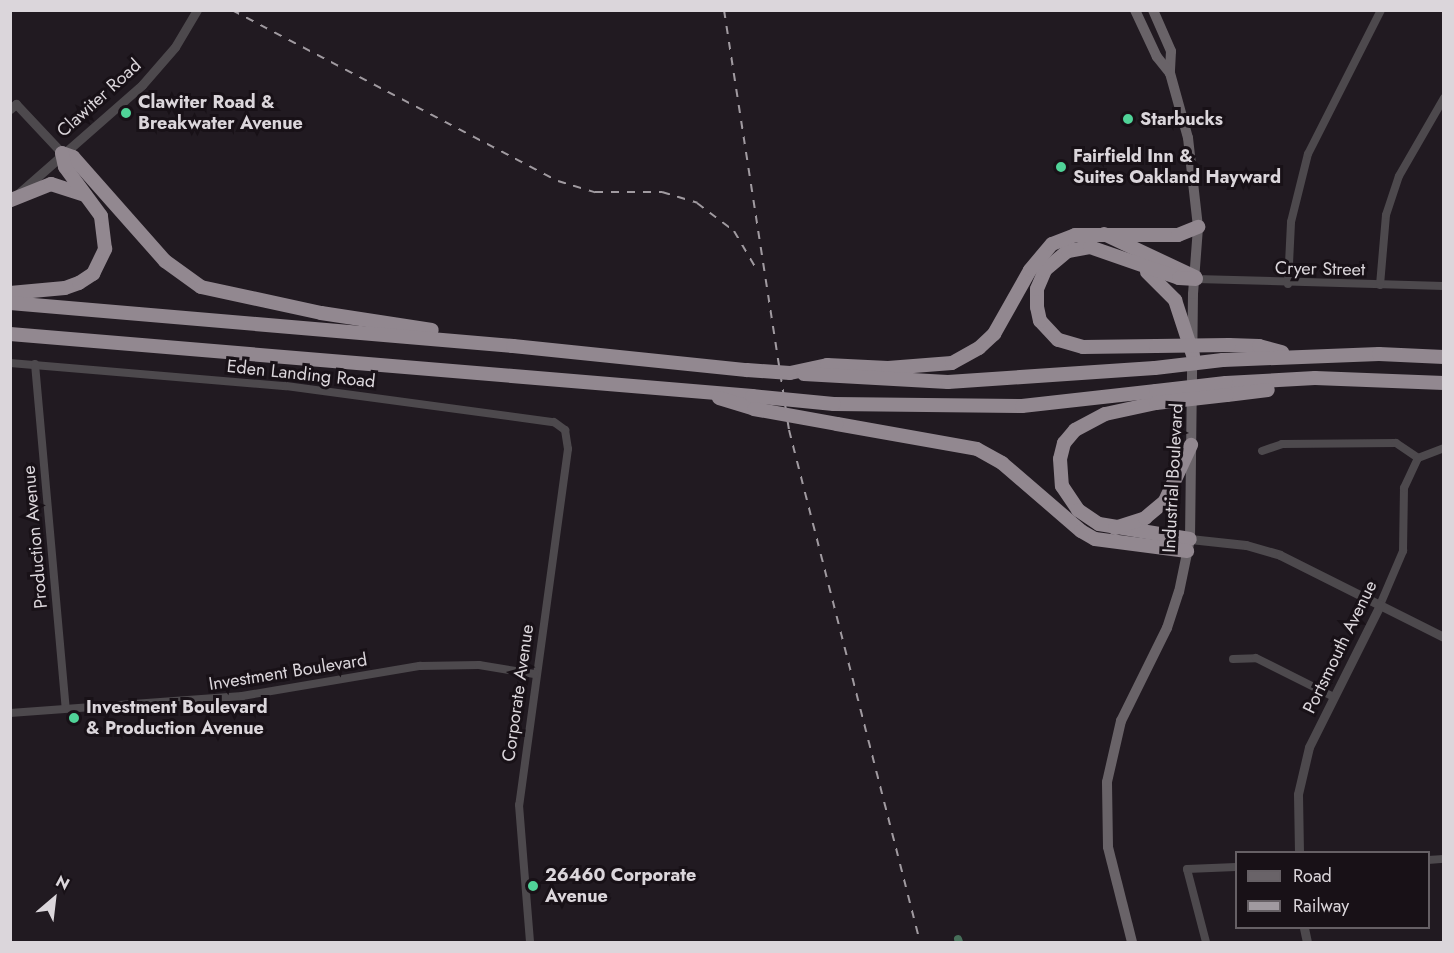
<!DOCTYPE html>
<html>
<head>
<meta charset="utf-8">
<style>
  body { margin:0 }
  #map { position:relative; width:1454px; height:953px; overflow:hidden; background:#211a21; font-family:Jost,sans-serif }
  div>[style] { position:absolute }
  [style*='--x'] { left:calc(var(--x)*1px); top:calc(var(--y)*1px); width:calc(var(--w)*1px); rotate:calc(var(--a)*1deg) }
  .canal>* { height:8px; margin:-4px; padding:0 4px; transform-origin:4px; border-radius:4px; background:#476f5a }
  .minor>* { height:8px; margin:-4px; padding:0 4px; transform-origin:4px; border-radius:4px; background:#4d494d }
  .tertiary>* { height:9px; margin:-4.5px; padding:0 4.5px; transform-origin:4.5px; border-radius:4.5px; background:#4d494d }
  .secondary>* { height:10px; margin:-5px; padding:0 5px; transform-origin:5px; border-radius:5px; background:#696368 }
  .motorway>* { height:14px; margin:-7px; padding:0 7px; transform-origin:7px; border-radius:7px; background:#928890 }
  .rail>* { height:2px; margin-top:-1px; transform-origin:0; background:repeating-linear-gradient(90deg,#a09aa0 0 8px,transparent 0 16px) }
  .motorway-bridge>* { height:14px; margin:-7px; padding:0 7px; transform-origin:7px; border-radius:7px; background:#928890 }
  .dots>* { width:16px; height:16px; translate:-50% -50%; box-sizing:border-box; border:3px solid #181117; border-radius:50% }
  span { translate:-50% -50%; white-space:nowrap; text-align:center; line-height:1.15; -webkit-text-stroke:6px #181117; paint-order:stroke }
  .street-label { font-size:18px; color:#dbd6db }
  .poi-label { font-size:18px; color:#dbd6db; font-weight:700 }
  .left { translate:0 -50%; text-align:left }
  .frame { position:absolute; inset:0; border:12px solid #dbd6db; pointer-events:none }
  .legend { position:absolute; left:1235px; top:851px; width:195px; height:78px; box-sizing:border-box; background:#181117; border:2px solid #666065; margin:0; padding:8px 10px; list-style:none; font-size:18px; color:#dbd6db }
  .legend li { display:flex; align-items:center; gap:12px; height:30px }
  .legend b { width:30px; border:2px solid #666065 }
  .north { position:absolute; left:24px; top:869px; width:60px; height:60px; -webkit-text-stroke:4px #181117; paint-order:stroke; rotate:28deg; font-size:16px; font-weight:700; line-height:24px; text-align:center; color:#dbd6db }
  .north::after { content:''; display:block; margin:auto; width:21px; height:27px; background:#dbd6db; clip-path:polygon(50% 0,100% 100%,50% 72%,0 100%) }
</style>
</head>
<body>
<div id="map">
  <div class="canal">
    <i style="--x:958;--y:939;--w:3;--a:72"></i>
  </div>
  <div class="minor">
    <i style="--x:1196;--y:279;--w:248;--a:1.6"></i>
    <i style="--x:1288;--y:284;--w:62;--a:-87.2"></i>
    <i style="--x:1291;--y:222;--w:70;--a:-76"></i>
    <i style="--x:1308;--y:154;--w:161;--a:-63.1"></i>
    <i style="--x:1380;--y:285;--w:70;--a:-85.1"></i>
    <i style="--x:1386;--y:215;--w:41;--a:-71.6"></i>
    <i style="--x:1399;--y:176;--w:90;--a:-60"></i>
    <i style="--x:10;--y:363;--w:277;--a:4.8"></i>
    <i style="--x:286;--y:386;--w:270;--a:7.7"></i>
    <i style="--x:554;--y:422;--w:14;--a:36"></i>
    <i style="--x:565;--y:430;--w:19;--a:81"></i>
    <i style="--x:568;--y:449;--w:359;--a:97.8"></i>
    <i style="--x:519;--y:805;--w:137;--a:85.4"></i>
    <i style="--x:35;--y:364;--w:345;--a:84.9"></i>
    <i style="--x:1262;--y:451;--w:21;--a:-19"></i>
    <i style="--x:1282;--y:444;--w:114;--a:-0.5"></i>
    <i style="--x:1396;--y:443;--w:27;--a:34"></i>
    <i style="--x:1418;--y:458;--w:28;--a:-21"></i>
    <i style="--x:1380;--y:605;--w:59;--a:-66.9"></i>
    <i style="--x:1403;--y:551;--w:63;--a:-89.1"></i>
    <i style="--x:1404;--y:488;--w:33;--a:-65"></i>
    <i style="--x:1233;--y:659;--w:23;--a:-2"></i>
    <i style="--x:1256;--y:658;--w:87;--a:26.6"></i>
    <i style="--x:10;--y:713;--w:233;--a:-4.2"></i>
    <i style="--x:242;--y:696;--w:181;--a:-9.6"></i>
    <i style="--x:420;--y:666;--w:59;--a:-1"></i>
    <i style="--x:479;--y:665;--w:56;--a:9.3"></i>
    <i style="--x:1428;--y:860;--w:16;--a:-4"></i>
    <i style="--x:1206;--y:942;--w:75;--a:-104.6"></i>
    <i style="--x:1187;--y:869;--w:49;--a:-2.3"></i>
  </div>
  <div class="tertiary">
    <i style="--x:10;--y:109;--w:8;--a:-40"></i>
    <i style="--x:16;--y:104;--w:67;--a:46.8"></i>
    <i style="--x:19;--y:193;--w:164;--a:-41.3"></i>
    <i style="--x:142;--y:85;--w:50;--a:-49"></i>
    <i style="--x:175;--y:47;--w:43;--a:-59.3"></i>
    <i style="--x:1190;--y:539;--w:56;--a:6.1"></i>
    <i style="--x:1246;--y:545;--w:35;--a:16"></i>
    <i style="--x:1280;--y:555;--w:183;--a:26.6"></i>
    <i style="--x:1299;--y:852;--w:58;--a:-91"></i>
    <i style="--x:1298;--y:794;--w:48;--a:-76.8"></i>
    <i style="--x:1309;--y:747;--w:159;--a:-63.4"></i>
    <i style="--x:1304;--y:928;--w:14;--a:78"></i>
  </div>
  <div class="secondary">
    <i style="--x:1153;--y:10;--w:45;--a:66.3"></i>
    <i style="--x:1171;--y:51;--w:22;--a:93"></i>
    <i style="--x:1132;--y:942;--w:98;--a:-104.2"></i>
    <i style="--x:1108;--y:847;--w:65;--a:-90.9"></i>
    <i style="--x:1107;--y:782;--w:63;--a:-77.1"></i>
    <i style="--x:1121;--y:721;--w:104;--a:-63.7"></i>
    <i style="--x:1167;--y:628;--w:38;--a:-72"></i>
    <i style="--x:1179;--y:592;--w:54;--a:-78.3"></i>
    <i style="--x:1190;--y:539;--w:245;--a:-89.3"></i>
    <i style="--x:1193;--y:294;--w:67;--a:-85.7"></i>
    <i style="--x:1198;--y:227;--w:90;--a:-96.4"></i>
    <i style="--x:1188;--y:138;--w:67;--a:-105.5"></i>
    <i style="--x:1170;--y:73;--w:21;--a:-129"></i>
    <i style="--x:1157;--y:57;--w:52;--a:-115.1"></i>
  </div>
  <div class="motorway">
    <i style="--x:62;--y:153;--w:12;--a:20"></i>
    <i style="--x:73;--y:157;--w:139;--a:48.5"></i>
    <i style="--x:165;--y:261;--w:44;--a:35.8"></i>
    <i style="--x:201;--y:287;--w:123;--a:12.2"></i>
    <i style="--x:321;--y:313;--w:112;--a:8.7"></i>
    <i style="--x:11;--y:200;--w:43;--a:-21.8"></i>
    <i style="--x:51;--y:184;--w:36;--a:18"></i>
    <i style="--x:1104;--y:234;--w:101;--a:25.3"></i>
    <i style="--x:1147;--y:272;--w:40;--a:45"></i>
    <i style="--x:1175;--y:300;--w:58;--a:71.9"></i>
    <i style="--x:10;--y:293;--w:55;--a:-5.2"></i>
    <i style="--x:65;--y:288;--w:15;--a:-20"></i>
    <i style="--x:79;--y:283;--w:17;--a:-33"></i>
    <i style="--x:93;--y:274;--w:28;--a:-64"></i>
    <i style="--x:105;--y:249;--w:33;--a:-97"></i>
    <i style="--x:101;--y:216;--w:61;--a:-126.3"></i>
    <i style="--x:65;--y:167;--w:14;--a:-102"></i>
    <i style="--x:10;--y:303;--w:505;--a:4.89"></i>
    <i style="--x:513;--y:346;--w:235;--a:5.9"></i>
    <i style="--x:10;--y:334;--w:745;--a:4.78"></i>
    <i style="--x:1229;--y:345;--w:30;--a:2"></i>
    <i style="--x:1259;--y:346;--w:24;--a:15"></i>
    <i style="--x:1156;--y:346;--w:73;--a:179.2"></i>
    <i style="--x:1083;--y:347;--w:26;--a:-164"></i>
    <i style="--x:1058;--y:340;--w:26;--a:-133"></i>
    <i style="--x:1040;--y:321;--w:14;--a:-102"></i>
    <i style="--x:1037;--y:307;--w:18;--a:-90"></i>
    <i style="--x:1037;--y:289;--w:21;--a:-67"></i>
    <i style="--x:1045;--y:270;--w:30;--a:-40"></i>
    <i style="--x:1068;--y:251;--w:22;--a:-10"></i>
    <i style="--x:1090;--y:247;--w:94;--a:19.2"></i>
    <i style="--x:1179;--y:278;--w:17;--a:3"></i>
    <i style="--x:1223;--y:360;--w:156;--a:-2.2"></i>
    <i style="--x:1379;--y:354;--w:65;--a:2.6"></i>
    <i style="--x:790;--y:373;--w:38;--a:-12"></i>
    <i style="--x:827;--y:365;--w:61;--a:2.8"></i>
    <i style="--x:888;--y:368;--w:64;--a:-4.5"></i>
    <i style="--x:952;--y:363;--w:31;--a:-29"></i>
    <i style="--x:979;--y:348;--w:21;--a:-43"></i>
    <i style="--x:994;--y:334;--w:73;--a:-60.6"></i>
    <i style="--x:1030;--y:270;--w:34;--a:-50"></i>
    <i style="--x:1052;--y:244;--w:25;--a:-21"></i>
    <i style="--x:1075;--y:235;--w:103;--a:0"></i>
    <i style="--x:1178;--y:235;--w:22;--a:-22"></i>
    <i style="--x:804;--y:374;--w:144;--a:3.2"></i>
    <i style="--x:948;--y:382;--w:207;--a:-3.9"></i>
    <i style="--x:1226;--y:383;--w:89;--a:-3.2"></i>
    <i style="--x:1315;--y:378;--w:129;--a:2.2"></i>
    <i style="--x:1227;--y:395;--w:41;--a:-7"></i>
    <i style="--x:719;--y:398;--w:37;--a:17"></i>
    <i style="--x:1156;--y:403;--w:52;--a:167.8"></i>
    <i style="--x:1105;--y:414;--w:34;--a:152"></i>
    <i style="--x:1075;--y:430;--w:17;--a:130"></i>
    <i style="--x:1064;--y:443;--w:16;--a:104"></i>
    <i style="--x:1060;--y:459;--w:27;--a:86"></i>
    <i style="--x:1062;--y:486;--w:29;--a:56"></i>
    <i style="--x:1078;--y:510;--w:25;--a:34"></i>
    <i style="--x:1099;--y:524;--w:92;--a:9.4"></i>
    <i style="--x:834;--y:404;--w:188;--a:0.6"></i>
    <i style="--x:1022;--y:406;--w:135;--a:-6.4"></i>
    <i style="--x:837;--y:424;--w:142;--a:10.1"></i>
    <i style="--x:977;--y:449;--w:29;--a:29"></i>
    <i style="--x:1002;--y:463;--w:104;--a:40.7"></i>
    <i style="--x:1081;--y:531;--w:16;--a:30"></i>
    <i style="--x:1095;--y:539;--w:93;--a:7.4"></i>
    <i style="--x:1115;--y:528;--w:32;--a:-18"></i>
    <i style="--x:1145;--y:518;--w:26;--a:-40"></i>
    <i style="--x:1165;--y:501;--w:62;--a:-65.1"></i>
  </div>
  <div class="rail">
    <i style="--x:232;--y:10;--w:368;--a:27.7"></i>
    <i style="--x:558;--y:181;--w:39;--a:17"></i>
    <i style="--x:595;--y:192;--w:67;--a:0"></i>
    <i style="--x:662;--y:192;--w:37;--a:17"></i>
    <i style="--x:697;--y:203;--w:46;--a:37.1"></i>
    <i style="--x:734;--y:231;--w:45;--a:59.5"></i>
    <i style="--x:724;--y:10;--w:425;--a:81.2"></i>
    <i style="--x:789;--y:430;--w:528;--a:75.65"></i>
  </div>
  <div class="motorway-bridge">
    <i style="--x:1156;--y:346;--w:73;--a:-0.8"></i>
    <i style="--x:1155;--y:368;--w:68;--a:-6.7"></i>
    <i style="--x:747;--y:370;--w:43;--a:4"></i>
    <i style="--x:1156;--y:391;--w:70;--a:-6.5"></i>
    <i style="--x:752;--y:396;--w:82;--a:5.6"></i>
    <i style="--x:1156;--y:403;--w:71;--a:-6.4"></i>
    <i style="--x:754;--y:409;--w:84;--a:10.2"></i>
  </div>
  <div class="dots">
    <i style="left:126px;top:113px;background:#50d398"></i>
    <i style="left:1128px;top:119px;background:#50d398"></i>
    <i style="left:1061px;top:167px;background:#50d398"></i>
    <i style="left:74px;top:718px;background:#50d398"></i>
    <i style="left:533px;top:886px;background:#50d398"></i>
  </div>
  <div class="street-label">
    <span style="left:99px;top:98px;rotate:-42deg">Clawiter Road</span>
    <span style="left:1320px;top:269px;rotate:1deg">Cryer Street</span>
    <span style="left:301px;top:374px;rotate:6deg">Eden Landing Road</span>
    <span style="left:1173px;top:478px;rotate:-87deg">Industrial Boulevard</span>
    <span style="left:35px;top:537px;rotate:-95deg">Production Avenue</span>
    <span style="left:1340px;top:647px;rotate:-64deg">Portsmouth Avenue</span>
    <span style="left:288px;top:672px;rotate:-9deg">Investment Boulevard</span>
    <span style="left:518px;top:693px;rotate:-82deg">Corporate Avenue</span>
  </div>
  <div class="poi-label">
    <span class="left" style="left:138px;top:113px">Clawiter Road &amp;<br>Breakwater Avenue</span>
    <span class="left" style="left:1140px;top:119px">Starbucks</span>
    <span class="left" style="left:1073px;top:167px">Fairfield Inn &amp;<br>Suites Oakland Hayward</span>
    <span class="left" style="left:86px;top:718px">Investment Boulevard<br>&amp; Production Avenue</span>
    <span class="left" style="left:545px;top:886px">26460 Corporate<br>Avenue</span>
  </div>
  <div class="frame"></div>
  <ul class="legend">
  <li><b style="height:8px;background:#696368"></b>Road</li>
  <li><b style="height:8px;background:#a09aa0"></b>Railway</li>
  </ul>
  <div class="north">N</div>
</div>
</body>
</html>
